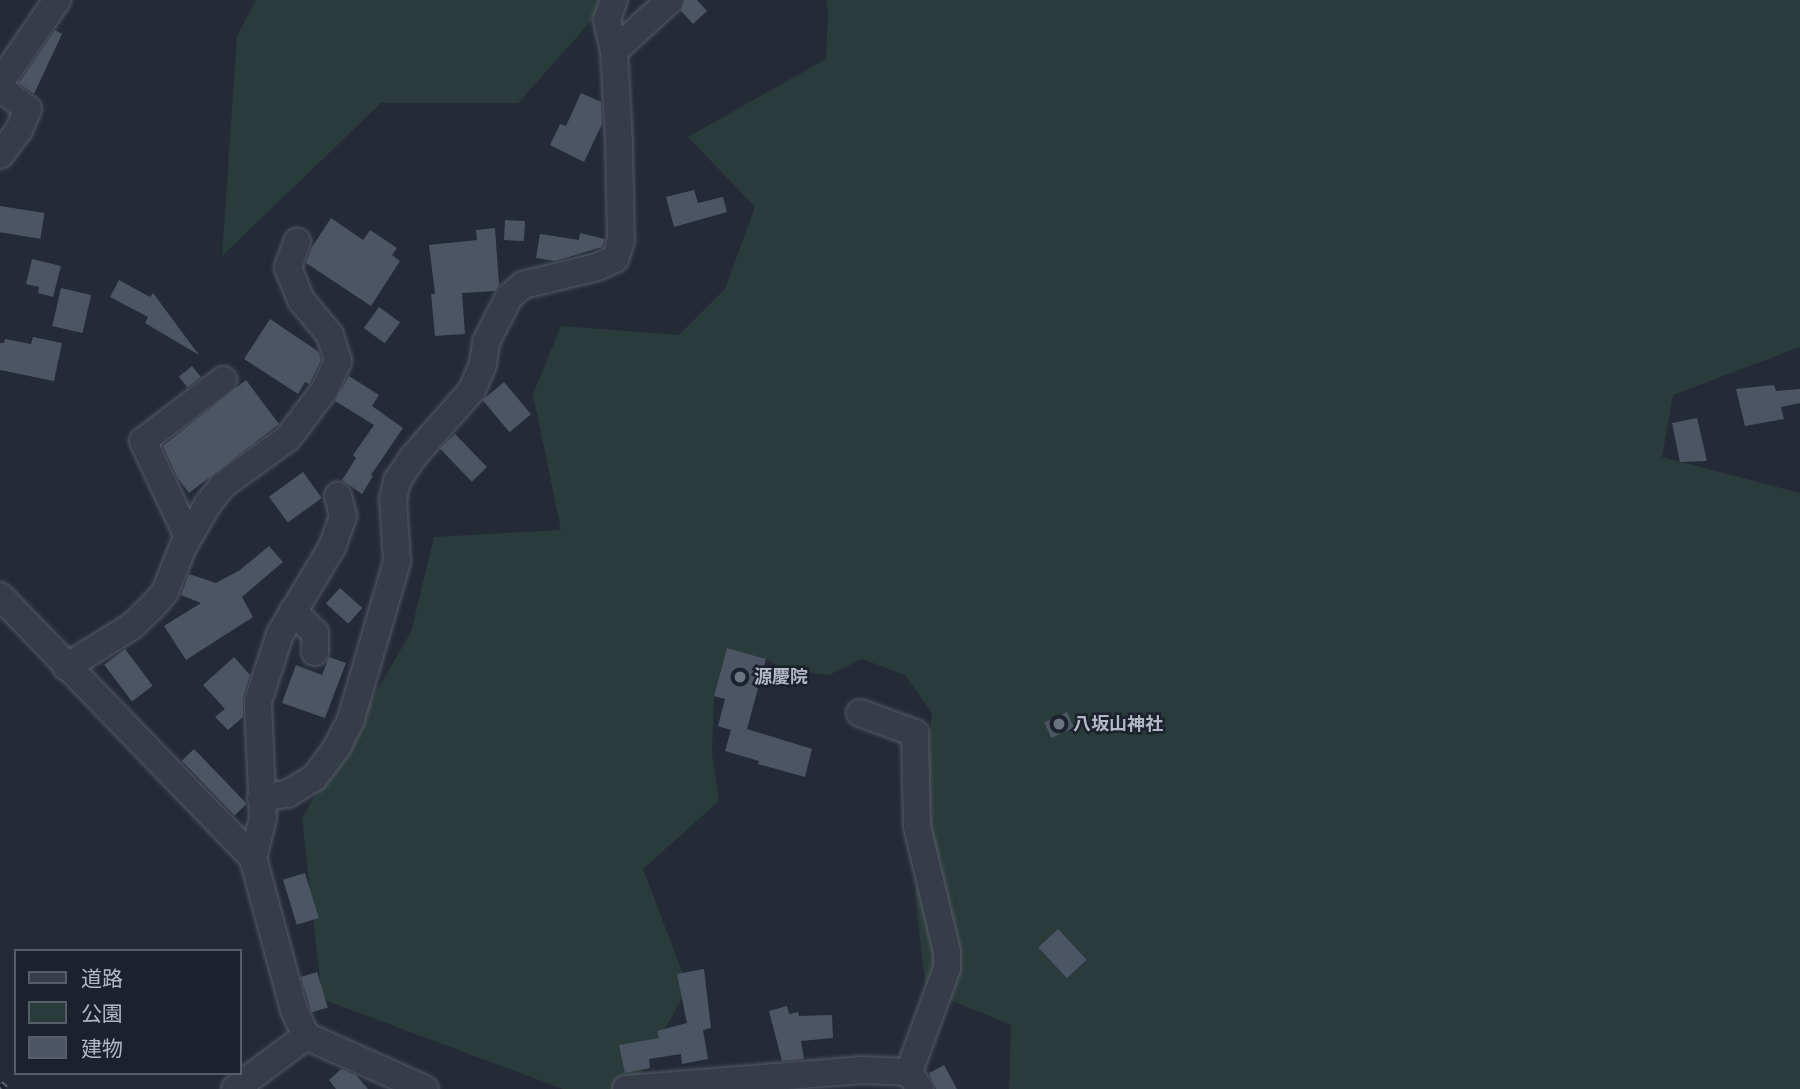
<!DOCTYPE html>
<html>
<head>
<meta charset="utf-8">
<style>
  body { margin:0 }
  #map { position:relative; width:1800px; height:1089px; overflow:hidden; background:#242b37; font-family:"Archivo Narrow","Noto Sans JP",sans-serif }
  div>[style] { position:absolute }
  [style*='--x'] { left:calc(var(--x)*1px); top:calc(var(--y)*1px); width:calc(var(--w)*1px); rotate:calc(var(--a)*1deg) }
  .green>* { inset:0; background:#2a3b3c }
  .building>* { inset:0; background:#4c5563; transform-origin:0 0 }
  .roads { filter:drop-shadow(0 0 2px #555b66) drop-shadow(0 0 2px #555b66) }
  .minor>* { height:26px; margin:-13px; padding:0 13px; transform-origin:13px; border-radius:13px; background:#373d48 }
  .rail>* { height:8px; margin-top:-4px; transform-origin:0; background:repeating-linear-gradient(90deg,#1c222d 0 16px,#5c6370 0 32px); box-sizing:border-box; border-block:2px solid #5c6370 }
  .dots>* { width:19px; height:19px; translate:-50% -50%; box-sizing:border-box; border:4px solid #1c222d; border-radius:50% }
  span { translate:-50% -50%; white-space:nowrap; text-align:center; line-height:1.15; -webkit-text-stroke:5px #1c222d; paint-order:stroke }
  .poi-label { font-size:18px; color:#b2b8c4; font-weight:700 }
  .left { translate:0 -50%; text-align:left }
  .legend { position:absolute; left:14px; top:949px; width:228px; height:126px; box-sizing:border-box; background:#1c222d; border:2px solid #585e69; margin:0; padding:9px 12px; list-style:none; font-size:21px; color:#b2b8c4 }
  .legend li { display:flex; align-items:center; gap:14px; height:35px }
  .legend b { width:35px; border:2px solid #585e69 }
</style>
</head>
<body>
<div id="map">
  <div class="green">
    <i style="clip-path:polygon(256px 0,610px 0,518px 103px,381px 103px,222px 256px,237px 36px)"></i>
    <i style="clip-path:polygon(826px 0,1800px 0,1800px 347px,1673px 395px,1662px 457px,1800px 493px,1800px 1089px,1009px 1089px,1011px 1025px,926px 990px,915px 895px,932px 713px,905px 675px,862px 659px,829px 675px,782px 669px,766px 659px,727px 648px,714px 696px,712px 754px,719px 801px,643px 869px,688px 987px,632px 1089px,563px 1089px,322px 999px,302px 818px,411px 632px,434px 537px,561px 530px,533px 394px,561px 326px,679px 335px,725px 289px,755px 207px,688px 137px,826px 59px,828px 13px)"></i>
  </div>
  <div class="building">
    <i style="clip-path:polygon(685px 0,697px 0,707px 11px,693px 24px,681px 11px)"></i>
    <i style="clip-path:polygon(55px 30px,62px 34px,34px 94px,19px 83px)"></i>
    <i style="clip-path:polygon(581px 93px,601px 102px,602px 124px,584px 162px,550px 145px,560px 124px,566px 126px)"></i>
    <i style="clip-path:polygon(694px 190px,698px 203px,723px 197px,727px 212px,674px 227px,666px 197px)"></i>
    <i style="left:0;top:206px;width:45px;height:26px;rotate:9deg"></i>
    <i style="clip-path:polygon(331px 218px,363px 240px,370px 230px,397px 248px,392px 255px,400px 261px,371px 306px,306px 263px,312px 247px)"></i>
    <i style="left:505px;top:220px;width:20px;height:20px;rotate:3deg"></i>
    <i style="clip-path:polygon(495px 228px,499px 285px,495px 291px,462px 293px,465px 334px,435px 336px,431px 294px,435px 294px,429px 245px,477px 240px,476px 230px)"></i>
    <i style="clip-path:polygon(580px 233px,605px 239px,602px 247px,555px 261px,536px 258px,540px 234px,579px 240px)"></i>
    <i style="clip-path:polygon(32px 259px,61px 266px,53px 297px,38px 293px,39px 287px,26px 284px)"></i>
    <i style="clip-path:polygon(119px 280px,150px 297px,153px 293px,199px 355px,145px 323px,148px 317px,110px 297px)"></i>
    <i style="left:61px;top:288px;width:31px;height:39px;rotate:13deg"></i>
    <i style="left:379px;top:307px;width:26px;height:26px;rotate:36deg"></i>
    <i style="clip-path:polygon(270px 319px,319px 352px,321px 360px,311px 381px,309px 384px,305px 382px,298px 394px,244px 359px)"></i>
    <i style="clip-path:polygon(33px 337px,62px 343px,54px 381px,0 370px,0 343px,4px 343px,5px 339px,31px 344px)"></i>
    <i style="left:192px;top:366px;width:14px;height:17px;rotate:51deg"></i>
    <i style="clip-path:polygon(349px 376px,379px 395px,372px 406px,403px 428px,371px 475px,373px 476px,362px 494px,342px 480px,356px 458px,353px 455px,374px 425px,335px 401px)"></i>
    <i style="clip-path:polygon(246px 380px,279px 424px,189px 493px,177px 477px,163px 446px)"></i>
    <i style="left:504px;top:382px;width:42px;height:28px;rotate:50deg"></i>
    <i style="clip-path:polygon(1774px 385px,1776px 391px,1800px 389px,1800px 403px,1781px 407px,1784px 419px,1745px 426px,1736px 389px)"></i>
    <i style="clip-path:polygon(1697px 418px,1707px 461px,1680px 462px,1672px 423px)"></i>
    <i style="left:455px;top:434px;width:46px;height:21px;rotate:46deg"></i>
    <i style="left:303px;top:472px;width:32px;height:42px;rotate:54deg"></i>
    <i style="clip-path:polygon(269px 546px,283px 562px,242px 597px,253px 617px,186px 660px,164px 626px,201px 603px,181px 595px,189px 574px,216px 583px,240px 570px)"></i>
    <i style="left:340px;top:588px;width:30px;height:21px;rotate:42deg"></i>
    <i style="clip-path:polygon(727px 648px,766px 659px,747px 729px,812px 749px,805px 777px,758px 764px,759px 761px,725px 751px,731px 730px,718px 726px,725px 699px,714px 696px)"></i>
    <i style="left:125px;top:649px;width:46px;height:26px;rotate:53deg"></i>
    <i style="clip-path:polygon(234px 657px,250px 675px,243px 698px,243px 717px,228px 730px,215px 717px,225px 709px,203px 685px)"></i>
    <i style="clip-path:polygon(329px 657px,346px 663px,325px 718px,282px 703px,296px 665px,322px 675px)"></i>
    <i style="left:1067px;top:712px;width:17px;height:25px;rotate:65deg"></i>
    <i style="left:194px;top:749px;width:76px;height:17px;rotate:46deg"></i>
    <i style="left:305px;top:873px;width:47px;height:23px;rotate:73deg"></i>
    <i style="left:1058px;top:929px;width:42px;height:27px;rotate:47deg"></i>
    <i style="clip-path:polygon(704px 969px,711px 1028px,703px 1030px,708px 1059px,682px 1064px,681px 1054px,649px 1059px,650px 1068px,625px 1073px,619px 1045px,659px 1038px,657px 1031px,687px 1023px,677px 974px)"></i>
    <i style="left:317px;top:972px;width:37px;height:17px;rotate:73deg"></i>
    <i style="clip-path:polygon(787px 1006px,789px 1014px,798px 1012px,799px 1016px,832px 1015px,833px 1038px,801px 1041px,804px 1059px,782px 1061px,769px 1011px)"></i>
    <i style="clip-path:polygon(944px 1065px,957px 1089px,936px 1089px,929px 1073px)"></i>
    <i style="clip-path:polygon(341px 1069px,356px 1075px,368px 1089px,336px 1089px,329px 1080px)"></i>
  </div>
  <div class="roads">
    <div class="minor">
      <i style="--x:614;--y:51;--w:76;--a:-42.3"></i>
      <i style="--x:0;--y:83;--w:101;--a:-55.5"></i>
      <i style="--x:0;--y:88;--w:35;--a:37"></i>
      <i style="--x:28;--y:109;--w:23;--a:113"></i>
      <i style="--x:19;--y:130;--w:31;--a:127"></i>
      <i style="--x:188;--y:537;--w:106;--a:-115.1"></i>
      <i style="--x:143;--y:441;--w:101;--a:-37.3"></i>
      <i style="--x:0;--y:596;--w:364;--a:46"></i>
      <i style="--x:253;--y:858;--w:157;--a:74.9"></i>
      <i style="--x:294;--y:1010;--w:29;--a:65"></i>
      <i style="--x:306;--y:1036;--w:130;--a:24"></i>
      <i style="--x:293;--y:611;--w:31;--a:45"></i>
      <i style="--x:315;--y:633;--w:19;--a:90"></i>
      <i style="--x:66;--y:667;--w:78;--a:-31.8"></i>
      <i style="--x:132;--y:626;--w:28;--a:-44"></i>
      <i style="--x:152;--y:607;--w:20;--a:-49"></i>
      <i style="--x:165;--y:592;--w:48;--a:-68.2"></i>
      <i style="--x:183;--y:547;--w:50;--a:-59.8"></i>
      <i style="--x:208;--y:504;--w:24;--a:-52"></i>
      <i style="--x:223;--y:485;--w:80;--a:-35.9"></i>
      <i style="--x:288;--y:438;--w:61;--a:-52.9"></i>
      <i style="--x:325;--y:389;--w:31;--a:-65"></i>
      <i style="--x:338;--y:361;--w:27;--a:-107"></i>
      <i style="--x:330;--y:335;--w:45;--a:-129.6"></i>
      <i style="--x:301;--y:300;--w:35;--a:-112"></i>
      <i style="--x:288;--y:267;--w:27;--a:-70"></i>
      <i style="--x:860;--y:713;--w:59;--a:20"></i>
      <i style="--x:915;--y:733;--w:93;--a:88.8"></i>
      <i style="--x:917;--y:826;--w:130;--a:76.6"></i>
      <i style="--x:947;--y:952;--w:16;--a:90"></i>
      <i style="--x:947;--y:968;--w:111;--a:110.1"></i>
      <i style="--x:261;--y:798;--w:26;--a:-9"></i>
      <i style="--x:287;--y:794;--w:31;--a:-31"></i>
      <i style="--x:314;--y:778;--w:39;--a:-53"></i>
      <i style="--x:337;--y:747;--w:31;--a:-63"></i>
      <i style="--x:351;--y:719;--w:164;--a:-73.7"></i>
      <i style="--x:397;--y:562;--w:63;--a:-93.6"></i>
      <i style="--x:393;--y:499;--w:18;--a:-77"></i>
      <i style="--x:397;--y:481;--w:29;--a:-56"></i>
      <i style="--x:413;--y:457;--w:89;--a:-48.6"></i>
      <i style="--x:472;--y:390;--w:28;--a:-67"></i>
      <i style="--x:483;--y:364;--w:22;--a:-82"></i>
      <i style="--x:486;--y:342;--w:51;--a:-62.9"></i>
      <i style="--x:509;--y:297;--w:18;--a:-41"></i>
      <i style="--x:523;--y:285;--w:76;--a:-13.7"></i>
      <i style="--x:597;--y:267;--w:20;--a:-24"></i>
      <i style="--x:615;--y:259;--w:19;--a:-72"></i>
      <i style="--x:621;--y:241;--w:98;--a:-91.2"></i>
      <i style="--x:619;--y:143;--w:92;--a:-93.1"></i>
      <i style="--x:614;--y:51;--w:32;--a:-103"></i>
      <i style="--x:607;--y:20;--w:21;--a:-71"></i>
      <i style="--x:253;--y:858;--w:41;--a:-76"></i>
      <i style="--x:263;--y:818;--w:116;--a:-92.5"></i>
      <i style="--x:258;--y:702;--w:71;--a:-72.1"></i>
      <i style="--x:280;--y:634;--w:101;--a:-59.1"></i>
      <i style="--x:332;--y:547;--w:33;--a:-70"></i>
      <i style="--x:343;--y:516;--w:21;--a:-104"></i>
      <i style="--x:235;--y:1089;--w:89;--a:-36.7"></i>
      <i style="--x:626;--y:1089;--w:237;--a:-4.6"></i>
      <i style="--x:862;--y:1070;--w:47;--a:2.4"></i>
      <i style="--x:909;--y:1072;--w:20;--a:57"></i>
    </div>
  </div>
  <div class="rail">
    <i style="--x:0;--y:1084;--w:7;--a:45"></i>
  </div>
  <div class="dots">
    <i style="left:740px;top:677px;background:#6b7280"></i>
    <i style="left:1059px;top:724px;background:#6b7280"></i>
  </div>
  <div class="poi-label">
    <span class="left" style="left:754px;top:677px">源慶院</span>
    <span class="left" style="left:1073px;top:724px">八坂山神社</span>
  </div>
  <ul class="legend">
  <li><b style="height:9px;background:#373d48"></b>道路</li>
  <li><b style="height:19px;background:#2a3b3c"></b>公園</li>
  <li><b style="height:19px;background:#4c5563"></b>建物</li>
  </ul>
</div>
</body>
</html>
